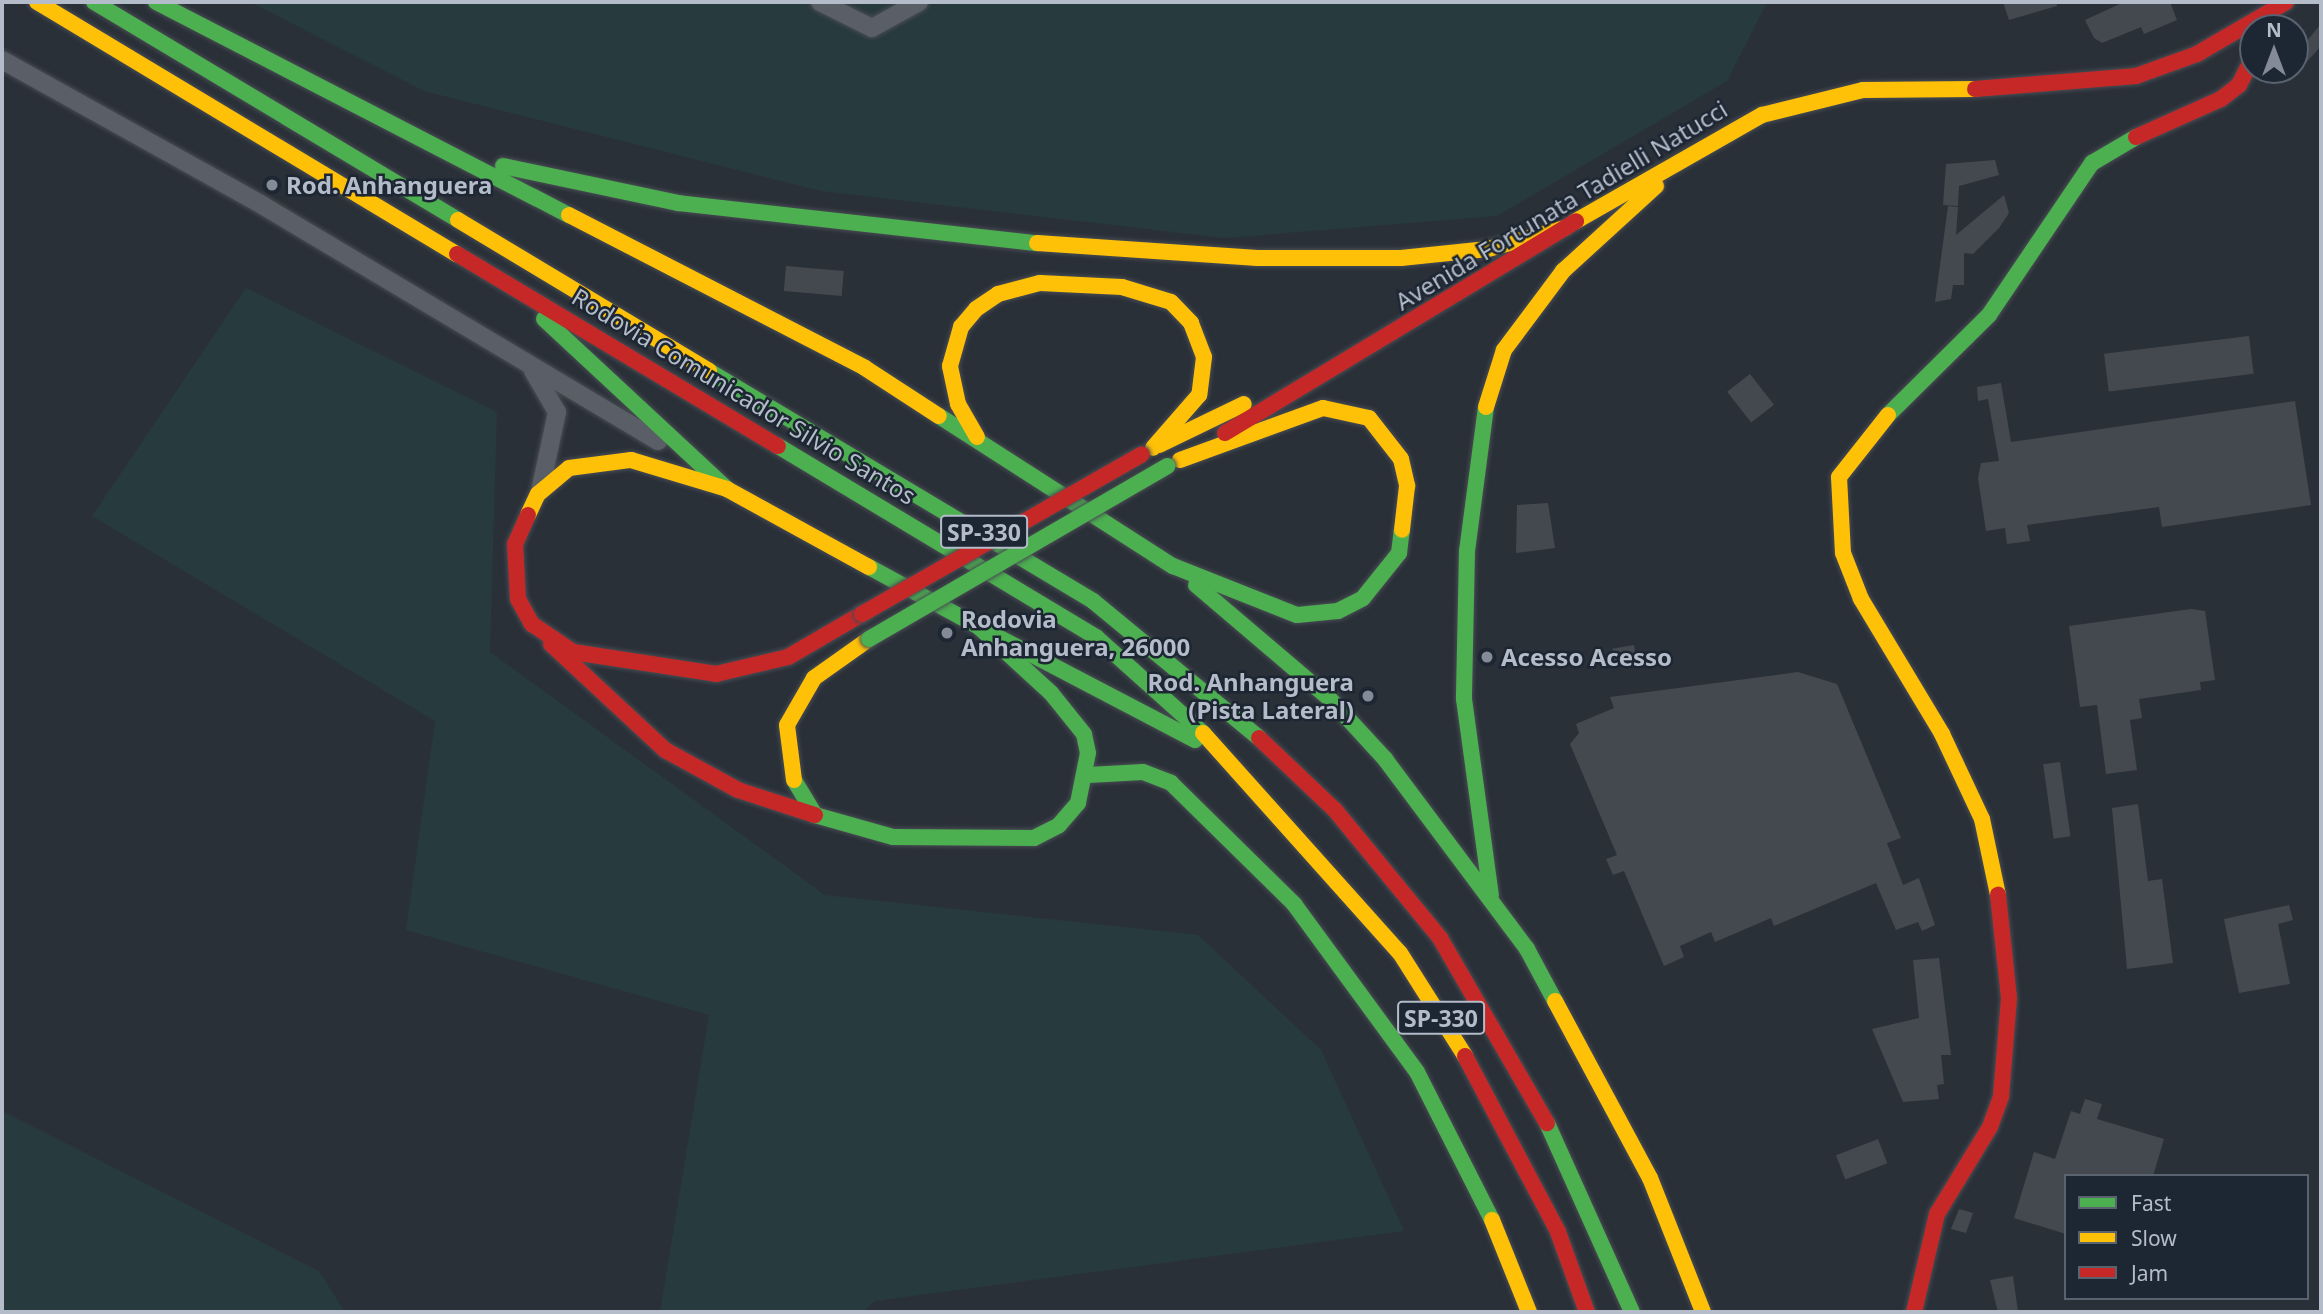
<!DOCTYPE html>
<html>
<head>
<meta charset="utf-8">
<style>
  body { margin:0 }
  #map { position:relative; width:2323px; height:1314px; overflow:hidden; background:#2a3038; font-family:"Noto Sans",sans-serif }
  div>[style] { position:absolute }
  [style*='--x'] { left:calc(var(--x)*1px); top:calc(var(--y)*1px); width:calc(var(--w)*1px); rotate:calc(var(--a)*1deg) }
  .green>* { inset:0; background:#273a3e }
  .building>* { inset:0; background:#444950; transform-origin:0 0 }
  .roads { filter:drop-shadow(0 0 2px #484c53) drop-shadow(0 0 2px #484c53) }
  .street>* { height:18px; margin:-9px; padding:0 9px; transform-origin:9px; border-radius:9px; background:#5a5e66 }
  .fast>* { height:16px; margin:-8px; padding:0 8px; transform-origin:8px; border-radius:8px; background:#4caf50 }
  .slow>* { height:16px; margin:-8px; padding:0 8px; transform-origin:8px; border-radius:8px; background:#ffc107 }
  .jam>* { height:16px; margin:-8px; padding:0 8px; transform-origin:8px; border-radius:8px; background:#c62828 }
  .bridges { filter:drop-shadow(0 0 2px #484c53) drop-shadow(0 0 2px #484c53) }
  .fast-bridge>* { height:16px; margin:-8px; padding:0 8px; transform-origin:8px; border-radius:8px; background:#4caf50 }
  .jam-bridge>* { height:16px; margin:-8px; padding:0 8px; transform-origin:8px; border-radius:8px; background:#c62828 }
  .dots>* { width:19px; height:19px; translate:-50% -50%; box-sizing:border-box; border:4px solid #1d2633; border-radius:50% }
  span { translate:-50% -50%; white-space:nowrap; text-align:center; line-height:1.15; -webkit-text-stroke:5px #1d2633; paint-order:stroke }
  .shield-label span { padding:2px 5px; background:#1d2633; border:2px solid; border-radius:5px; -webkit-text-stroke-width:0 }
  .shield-label { font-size:23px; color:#b4bcc9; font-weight:700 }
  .poi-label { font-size:24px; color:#b4bcc9; font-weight:700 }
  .left { translate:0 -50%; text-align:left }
  .right { translate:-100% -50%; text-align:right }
  .street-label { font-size:24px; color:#b4bcc9 }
  .frame { position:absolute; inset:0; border:4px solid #b4bcc9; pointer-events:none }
  .legend { position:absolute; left:2064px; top:1174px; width:245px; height:126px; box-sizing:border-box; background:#1d2633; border:2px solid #59626f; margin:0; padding:9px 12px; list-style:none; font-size:21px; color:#b4bcc9 }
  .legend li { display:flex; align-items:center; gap:14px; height:35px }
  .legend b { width:35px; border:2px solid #59626f }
  .north { position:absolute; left:2239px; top:14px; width:70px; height:70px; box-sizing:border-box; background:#1d2633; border:2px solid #59626f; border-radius:50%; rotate:0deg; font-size:19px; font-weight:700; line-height:28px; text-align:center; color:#b4bcc9 }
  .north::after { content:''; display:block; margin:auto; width:24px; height:32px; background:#848b96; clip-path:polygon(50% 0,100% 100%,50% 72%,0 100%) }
</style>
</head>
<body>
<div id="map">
  <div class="green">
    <i style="clip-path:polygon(250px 2px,1767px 2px,1727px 81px,1497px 216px,1225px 238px,821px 191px,424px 91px)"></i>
    <i style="clip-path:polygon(246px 288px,497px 412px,490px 652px,825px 895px,1198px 935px,1321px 1050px,1404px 1231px,875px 1301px,863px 1312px,660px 1312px,709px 1015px,406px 930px,435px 721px,92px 516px)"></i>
    <i style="clip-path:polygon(2px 1111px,319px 1271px,345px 1312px,2px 1312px)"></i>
  </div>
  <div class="building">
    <i style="clip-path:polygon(2003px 2px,2056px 2px,2057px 6px,2009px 20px)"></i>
    <i style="clip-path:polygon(2124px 2px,2170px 2px,2177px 20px,2144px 34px,2141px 27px,2102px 43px,2094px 38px,2085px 20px)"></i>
    <i style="clip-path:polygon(2321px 24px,2321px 46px,2290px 81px,2280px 73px,2295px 70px,2295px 55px)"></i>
    <i style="clip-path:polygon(1995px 160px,1999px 175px,1959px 186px,1958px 206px,1943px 205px,1946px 164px)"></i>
    <i style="clip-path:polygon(2004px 195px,2009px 213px,1999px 228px,1973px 254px,1964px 253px,1964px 285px,1953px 285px,1951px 299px,1935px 302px,1948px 206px,1958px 207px,1956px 235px)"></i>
    <i style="left:786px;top:266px;width:58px;height:25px;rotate:5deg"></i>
    <i style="left:2249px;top:336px;width:38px;height:146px;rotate:83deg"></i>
    <i style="left:1750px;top:374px;width:39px;height:29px;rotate:52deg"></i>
    <i style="clip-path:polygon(2001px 383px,2011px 442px,2295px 401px,2311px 505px,2162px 527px,2159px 507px,2027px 525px,2030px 541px,2007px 544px,2005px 528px,1986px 531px,1978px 478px,1981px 463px,1999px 461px,1988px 399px,1978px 401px,1977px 387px)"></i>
    <i style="clip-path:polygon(1548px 503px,1555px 548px,1516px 553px,1517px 505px)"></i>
    <i style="clip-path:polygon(2191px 609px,2205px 611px,2215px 680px,2200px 682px,2201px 690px,2139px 699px,2142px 718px,2130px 720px,2137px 770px,2106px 774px,2097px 705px,2080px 707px,2069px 626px)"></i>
    <i style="left:1634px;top:645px;width:17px;height:22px;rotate:80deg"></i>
    <i style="clip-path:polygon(1798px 672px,1837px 684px,1901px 838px,1887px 843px,1903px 885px,1919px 878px,1935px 925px,1922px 931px,1918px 922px,1896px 930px,1876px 883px,1774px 926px,1771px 918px,1715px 942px,1711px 932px,1680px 946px,1684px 957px,1664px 966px,1624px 871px,1613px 875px,1606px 859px,1617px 855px,1570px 744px,1579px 733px,1576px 724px,1614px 708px,1610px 697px)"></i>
    <i style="left:2060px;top:762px;width:75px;height:17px;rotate:82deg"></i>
    <i style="clip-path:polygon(2138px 804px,2148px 881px,2162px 879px,2173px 963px,2127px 969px,2112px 808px)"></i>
    <i style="clip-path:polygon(2289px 905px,2293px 920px,2278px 924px,2290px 984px,2239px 993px,2224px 919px)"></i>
    <i style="clip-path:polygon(1939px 958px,1951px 1055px,1941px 1055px,1944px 1084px,1937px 1085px,1939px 1099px,1903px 1102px,1872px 1029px,1919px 1018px,1913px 960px)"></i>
    <i style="clip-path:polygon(2085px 1099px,2102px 1104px,2097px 1119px,2164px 1139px,2153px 1176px,2066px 1176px,2066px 1234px,2014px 1218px,2034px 1152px,2055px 1159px,2071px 1111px,2080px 1114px)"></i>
    <i style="left:1878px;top:1139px;width:26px;height:45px;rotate:69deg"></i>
    <i style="clip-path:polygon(1959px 1209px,1973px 1213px,1966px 1233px,1951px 1229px)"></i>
    <i style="clip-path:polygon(2013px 1276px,2018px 1312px,1998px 1312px,1990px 1280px)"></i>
  </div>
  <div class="roads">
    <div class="street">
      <i style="--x:820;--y:2;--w:58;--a:26.6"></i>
      <i style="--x:872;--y:28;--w:54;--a:-29"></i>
      <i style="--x:2;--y:60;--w:298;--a:29.1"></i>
      <i style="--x:262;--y:205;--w:461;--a:30.8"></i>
      <i style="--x:533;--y:371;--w:48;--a:59.7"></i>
      <i style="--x:557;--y:412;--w:81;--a:102.1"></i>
    </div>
    <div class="fast">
      <i style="--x:94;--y:2;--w:424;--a:30.9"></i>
      <i style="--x:156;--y:2;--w:465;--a:27.3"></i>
      <i style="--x:503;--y:166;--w:179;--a:11.9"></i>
      <i style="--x:678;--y:203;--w:361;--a:6.4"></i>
      <i style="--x:544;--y:319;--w:250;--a:42.9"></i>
      <i style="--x:709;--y:371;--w:448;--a:30.9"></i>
      <i style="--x:1093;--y:601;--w:215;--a:39.5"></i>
      <i style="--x:1486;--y:407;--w:145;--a:97.5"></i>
      <i style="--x:1467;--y:551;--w:148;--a:91.2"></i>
      <i style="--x:1464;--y:699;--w:198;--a:82.2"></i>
      <i style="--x:1888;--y:415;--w:142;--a:-44.7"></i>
      <i style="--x:1989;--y:315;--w:184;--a:-55.9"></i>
      <i style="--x:2092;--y:163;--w:51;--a:-30.6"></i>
      <i style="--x:939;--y:416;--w:278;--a:32.7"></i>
      <i style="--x:1173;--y:566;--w:133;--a:21.6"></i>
      <i style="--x:1297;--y:615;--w:41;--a:-5.6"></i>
      <i style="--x:1338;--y:611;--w:28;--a:-27"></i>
      <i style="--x:1363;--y:598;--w:58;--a:-51.3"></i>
      <i style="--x:1399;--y:553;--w:23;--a:-83"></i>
      <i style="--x:778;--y:446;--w:371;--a:31"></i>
      <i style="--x:1096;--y:637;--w:144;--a:41.9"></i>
      <i style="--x:1196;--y:585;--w:175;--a:40.4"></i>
      <i style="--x:1329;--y:698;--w:83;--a:47.4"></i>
      <i style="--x:1385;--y:759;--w:237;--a:53.2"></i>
      <i style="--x:1527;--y:949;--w:59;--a:61.7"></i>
      <i style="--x:979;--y:627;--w:244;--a:27.6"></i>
      <i style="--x:1088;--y:775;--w:55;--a:-3.1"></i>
      <i style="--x:1143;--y:772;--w:30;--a:21"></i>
      <i style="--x:1171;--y:783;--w:173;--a:44.5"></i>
      <i style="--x:1294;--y:904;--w:208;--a:53.8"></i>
      <i style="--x:1417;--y:1072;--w:166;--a:63.1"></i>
      <i style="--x:794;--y:780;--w:41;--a:59"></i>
      <i style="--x:815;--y:815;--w:81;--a:15.8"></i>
      <i style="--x:893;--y:837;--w:141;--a:0.4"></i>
      <i style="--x:1034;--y:838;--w:28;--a:-27"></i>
      <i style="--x:1059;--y:825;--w:29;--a:-49"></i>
      <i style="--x:1078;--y:803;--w:51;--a:-78.7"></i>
      <i style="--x:1088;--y:753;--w:19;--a:-102"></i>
      <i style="--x:1084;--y:734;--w:53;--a:-128.8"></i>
      <i style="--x:1051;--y:693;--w:98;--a:-137.5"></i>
      <i style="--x:979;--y:627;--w:125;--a:-151.4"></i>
      <i style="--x:1547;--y:1123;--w:207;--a:65.8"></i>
    </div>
    <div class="slow">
      <i style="--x:37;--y:2;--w:490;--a:31"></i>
      <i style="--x:569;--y:215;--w:333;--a:27.3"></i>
      <i style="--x:865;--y:368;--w:88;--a:33"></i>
      <i style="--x:458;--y:220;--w:293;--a:31"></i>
      <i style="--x:1576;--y:221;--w:214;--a:-29.7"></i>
      <i style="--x:1762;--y:115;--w:104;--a:-13.9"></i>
      <i style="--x:1863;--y:90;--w:112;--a:-0.5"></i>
      <i style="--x:1037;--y:243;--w:221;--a:3.9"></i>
      <i style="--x:1257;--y:258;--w:144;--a:0"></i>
      <i style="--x:1401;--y:258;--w:87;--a:-5.9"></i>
      <i style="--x:1488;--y:249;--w:80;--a:-15.3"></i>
      <i style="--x:1486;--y:407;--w:60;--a:-72.5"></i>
      <i style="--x:1504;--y:350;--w:99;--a:-53.2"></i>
      <i style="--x:1563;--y:271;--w:126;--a:-42.4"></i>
      <i style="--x:1888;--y:415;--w:79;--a:128.3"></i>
      <i style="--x:1839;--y:477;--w:76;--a:87"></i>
      <i style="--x:1843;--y:553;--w:49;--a:68.6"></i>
      <i style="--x:1861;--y:599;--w:157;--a:59"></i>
      <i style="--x:1942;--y:734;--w:94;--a:64.8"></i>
      <i style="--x:1982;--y:819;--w:78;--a:78.1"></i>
      <i style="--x:977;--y:437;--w:38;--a:-120"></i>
      <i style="--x:958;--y:404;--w:39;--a:-102"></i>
      <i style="--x:950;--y:366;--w:41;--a:-74.2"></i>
      <i style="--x:961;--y:327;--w:23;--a:-50"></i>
      <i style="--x:976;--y:309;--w:27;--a:-34"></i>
      <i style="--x:998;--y:294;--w:43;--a:-14.7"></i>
      <i style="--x:1040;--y:283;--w:82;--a:2.8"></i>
      <i style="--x:1122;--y:287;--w:51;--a:17"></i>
      <i style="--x:1171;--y:302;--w:29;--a:46"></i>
      <i style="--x:1191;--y:323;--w:36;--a:69"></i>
      <i style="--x:1204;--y:357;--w:38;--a:97"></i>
      <i style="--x:1199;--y:395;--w:70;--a:131"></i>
      <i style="--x:1159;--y:445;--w:94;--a:-25.8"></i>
      <i style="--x:1180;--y:460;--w:152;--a:-20"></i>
      <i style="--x:1323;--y:408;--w:47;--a:12.3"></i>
      <i style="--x:1369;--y:418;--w:52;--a:52"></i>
      <i style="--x:1401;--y:459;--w:28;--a:77"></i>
      <i style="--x:1407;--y:486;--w:44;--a:96.5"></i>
      <i style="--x:528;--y:515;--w:23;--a:-65"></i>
      <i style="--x:538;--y:494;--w:40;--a:-40"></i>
      <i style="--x:569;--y:468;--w:63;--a:-7.4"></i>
      <i style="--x:631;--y:460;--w:100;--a:16.8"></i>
      <i style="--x:727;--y:489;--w:162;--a:28.8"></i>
      <i style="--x:1203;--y:733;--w:295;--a:48.2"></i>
      <i style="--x:1400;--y:953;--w:122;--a:57.7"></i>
      <i style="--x:794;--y:780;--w:55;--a:-97.3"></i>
      <i style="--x:787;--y:725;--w:54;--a:-60.1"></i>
      <i style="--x:814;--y:678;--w:67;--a:-35.3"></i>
      <i style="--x:1555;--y:1001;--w:201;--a:61.8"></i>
      <i style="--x:1650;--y:1178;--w:144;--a:68.4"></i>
      <i style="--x:1492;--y:1220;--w:99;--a:68.1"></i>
    </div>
    <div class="jam">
      <i style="--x:1975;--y:89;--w:162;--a:-4.6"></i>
      <i style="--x:2136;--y:76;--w:65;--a:-19.8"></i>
      <i style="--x:2197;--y:54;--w:103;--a:-30.3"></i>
      <i style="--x:2136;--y:137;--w:93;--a:-24.1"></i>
      <i style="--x:2221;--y:99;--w:23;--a:-38"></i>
      <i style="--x:2239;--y:85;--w:31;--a:-63"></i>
      <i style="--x:457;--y:254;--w:374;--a:30.9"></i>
      <i style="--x:1225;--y:433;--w:410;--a:-31.1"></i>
      <i style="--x:528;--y:515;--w:32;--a:114"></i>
      <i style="--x:515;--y:544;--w:55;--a:86.9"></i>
      <i style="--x:518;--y:599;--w:29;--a:61"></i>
      <i style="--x:532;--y:624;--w:50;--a:34.3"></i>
      <i style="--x:573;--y:652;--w:145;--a:8.7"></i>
      <i style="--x:716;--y:674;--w:74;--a:-13.3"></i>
      <i style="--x:788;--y:657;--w:86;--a:-30.2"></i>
      <i style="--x:551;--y:644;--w:156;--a:42.9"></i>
      <i style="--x:665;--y:750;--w:83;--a:28.7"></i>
      <i style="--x:738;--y:790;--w:81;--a:18"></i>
      <i style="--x:1259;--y:738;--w:105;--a:43.5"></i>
      <i style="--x:1335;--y:810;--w:166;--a:50.6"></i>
      <i style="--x:1440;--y:938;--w:214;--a:60"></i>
      <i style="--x:1465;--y:1056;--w:199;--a:62.1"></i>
      <i style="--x:1558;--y:1232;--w:85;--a:70.1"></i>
      <i style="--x:1914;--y:1312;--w:101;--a:-76.8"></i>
      <i style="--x:1937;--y:1214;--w:102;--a:-58.7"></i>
      <i style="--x:1990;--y:1127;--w:33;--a:-70"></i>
      <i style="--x:2001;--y:1096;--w:98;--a:-85.3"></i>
      <i style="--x:2009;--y:998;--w:104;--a:-96.1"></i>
    </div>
  </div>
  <div class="bridges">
    <div class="fast-bridge">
      <i style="--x:869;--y:639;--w:345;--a:-30.1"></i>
    </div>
    <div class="jam-bridge">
      <i style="--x:862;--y:614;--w:322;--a:-29.7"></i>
    </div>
  </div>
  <div class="dots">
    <i style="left:272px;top:185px;background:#848b96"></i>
    <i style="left:947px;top:633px;background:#848b96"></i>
    <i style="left:1487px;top:657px;background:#848b96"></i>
    <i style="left:1368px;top:696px;background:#848b96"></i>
  </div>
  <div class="shield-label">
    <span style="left:984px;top:532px">SP-330</span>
    <span style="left:1441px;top:1018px">SP-330</span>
  </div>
  <div class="poi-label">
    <span class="left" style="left:286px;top:185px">Rod. Anhanguera</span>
    <span class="left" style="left:961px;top:633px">Rodovia<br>Anhanguera, 26000</span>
    <span class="left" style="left:1501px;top:657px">Acesso Acesso</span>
    <span class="right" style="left:1354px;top:696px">Rod. Anhanguera<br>(Pista Lateral)</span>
  </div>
  <div class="street-label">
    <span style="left:1561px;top:205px;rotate:-31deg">Avenida Fortunata Tadielli Natucci</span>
    <span style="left:744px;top:396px;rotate:31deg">Rodovia Comunicador Silvio Santos</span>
  </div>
  <div class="frame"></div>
  <ul class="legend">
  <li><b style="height:9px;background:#4caf50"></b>Fast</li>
  <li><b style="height:9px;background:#ffc107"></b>Slow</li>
  <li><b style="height:9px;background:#c62828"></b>Jam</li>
  </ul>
  <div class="north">N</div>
</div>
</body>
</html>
